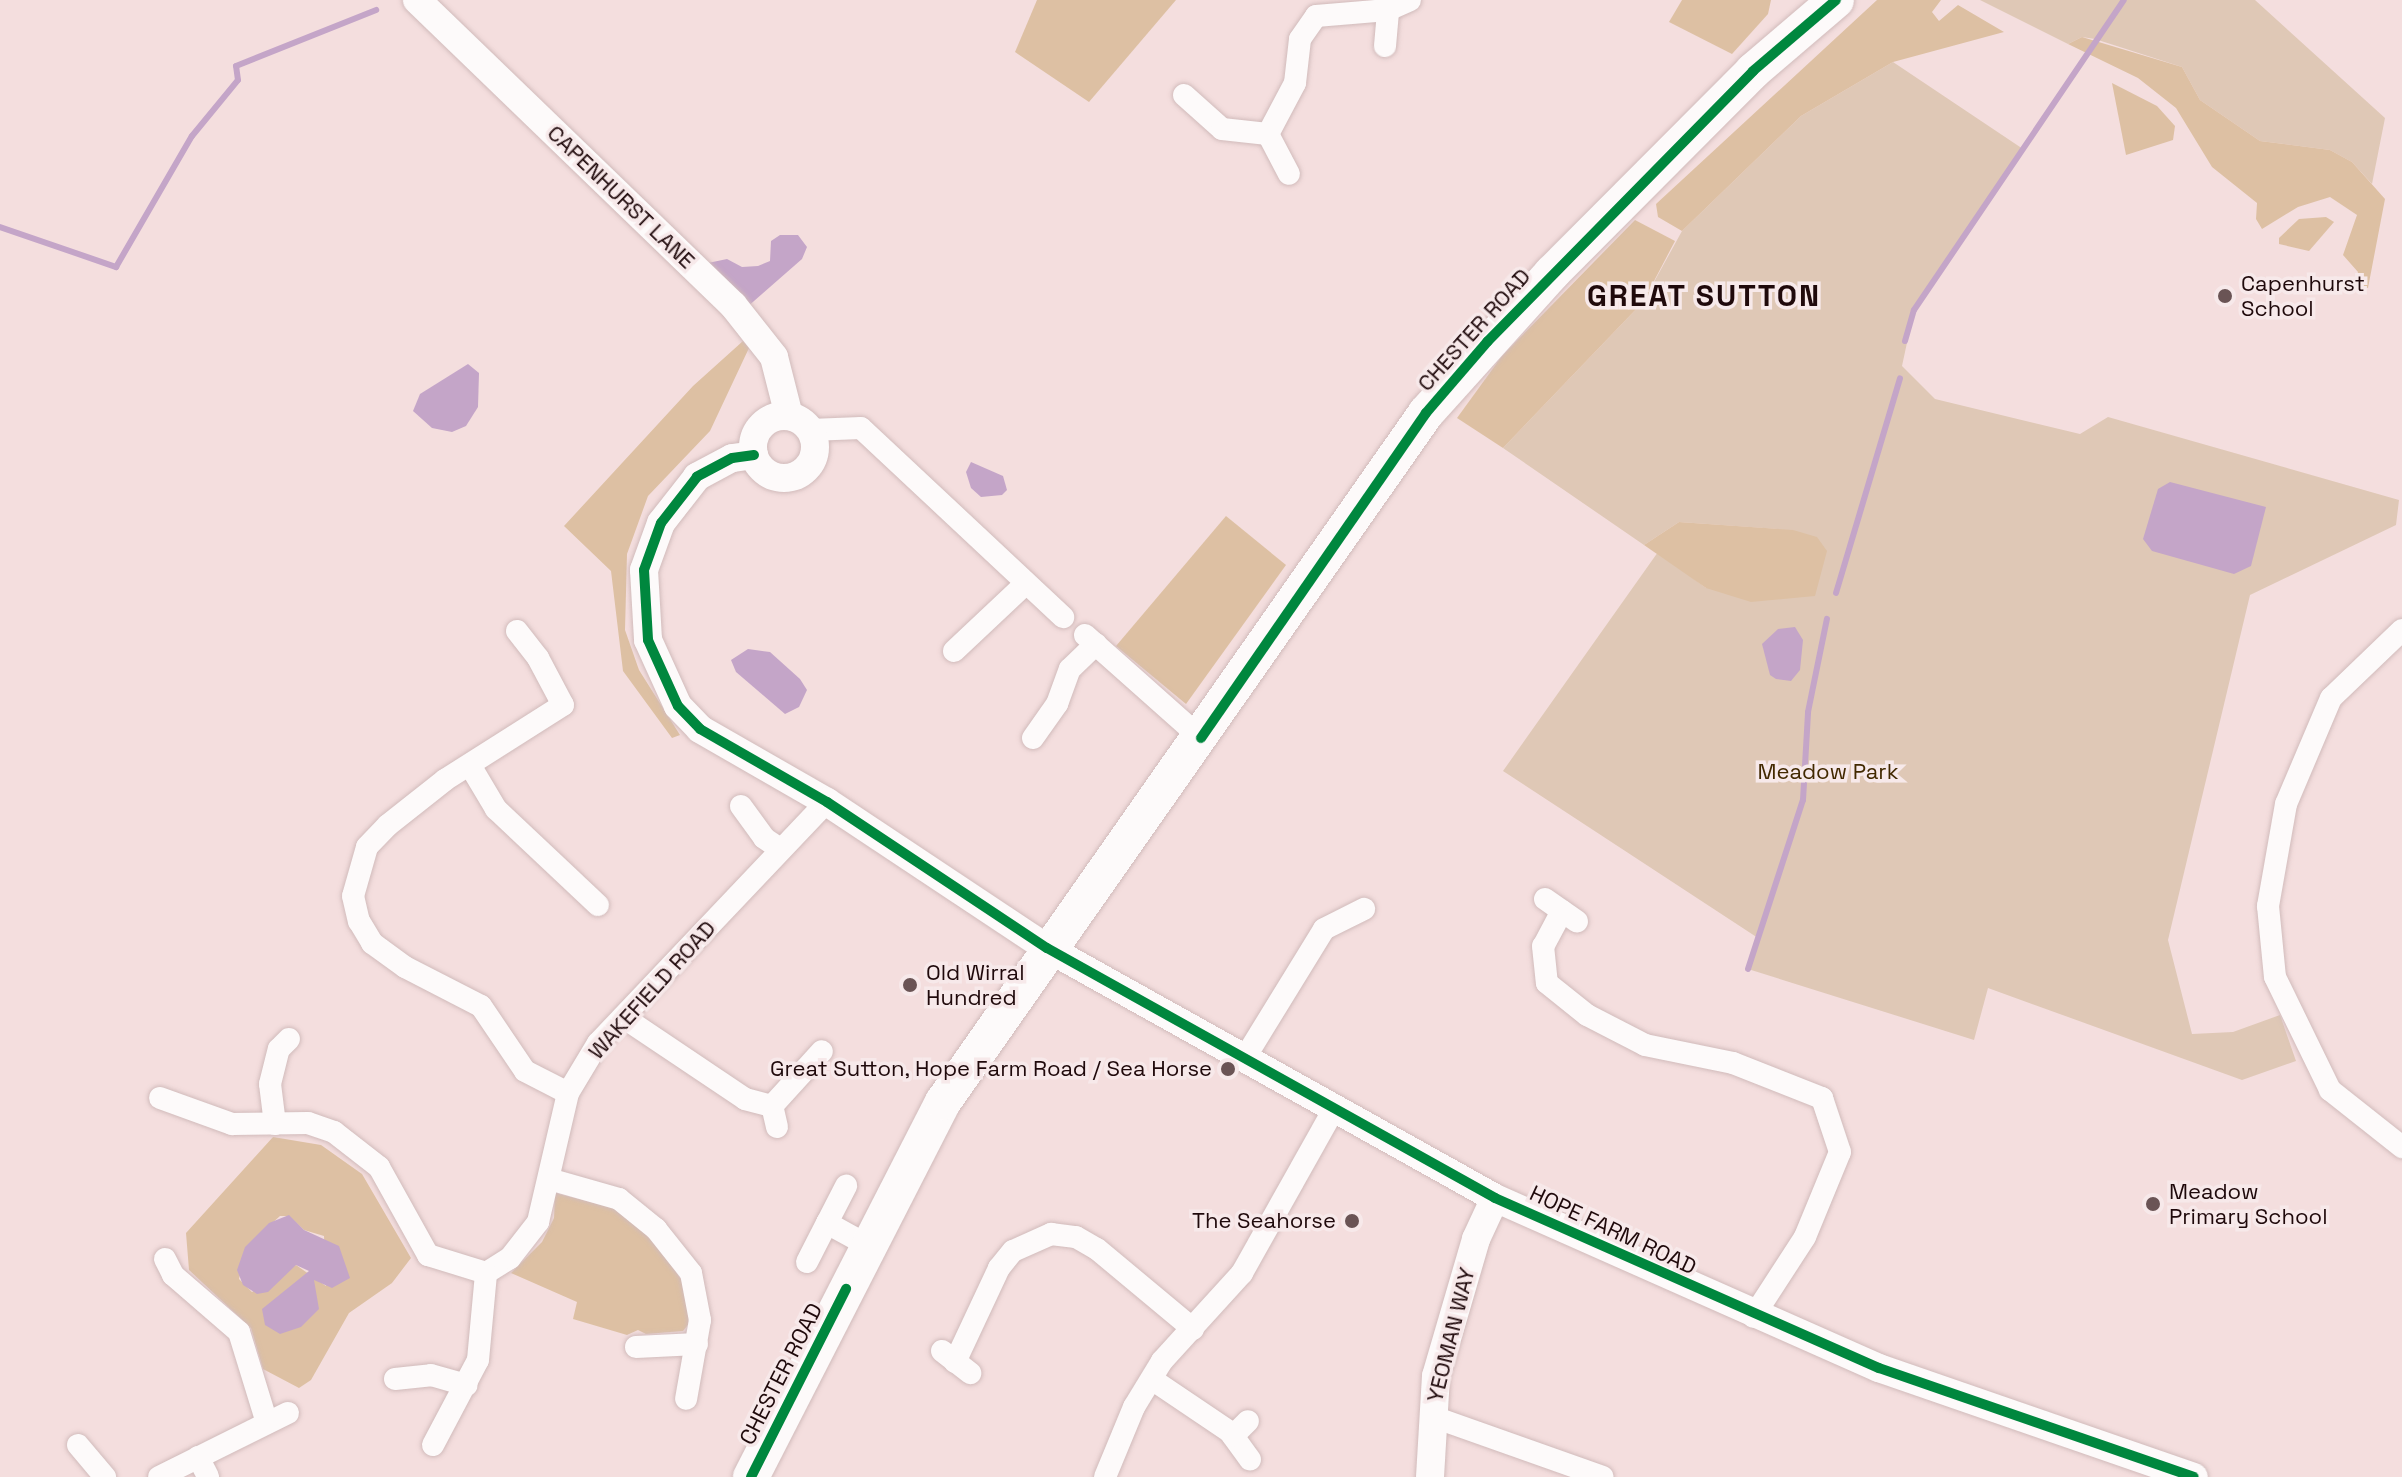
<!DOCTYPE html>
<html>
<head>
<meta charset="utf-8">
<style>
  body { margin:0 }
  #map { position:relative; width:2402px; height:1477px; overflow:hidden; background:#f4dede; font-family:"Space Grotesk",sans-serif }
  div>[style] { position:absolute }
  [style*='--x'] { left:calc(var(--x)*1px); top:calc(var(--y)*1px); width:calc(var(--w)*1px); rotate:calc(var(--a)*1deg) }
  .green>* { inset:0; background:#dfc8b6 }
  .forest>* { inset:0; background:#ddc0a3 }
  .water>* { inset:0; background:#c4a5c8 }
  .stream>* { height:6px; margin:-3px; padding:0 3px; transform-origin:3px; border-radius:3px; background:#c4a5c8 }
  .roads { filter:drop-shadow(0 0 2px #d1bbbb) drop-shadow(0 0 2px #d1bbbb) }
  .minor>* { height:22px; margin:-11px; padding:0 11px; transform-origin:11px; border-radius:11px; background:#fdfafa }
  .tertiary>* { height:28px; margin:-14px; padding:0 14px; transform-origin:14px; border-radius:14px; background:#fdfafa }
  .tertiary>.ring { margin:-14px; padding:0; box-sizing:content-box; background:none; border:28px solid #fdfafa; border-radius:50% }
  .primary>* { height:36px; margin:-18px; padding:0 18px; transform-origin:18px; border-radius:18px; background:#fdfafa }
  .cycleway>* { height:10px; margin:-5px; padding:0 5px; transform-origin:5px; border-radius:5px; background:#00873e }
  .dots>* { width:22px; height:22px; translate:-50% -50%; box-sizing:border-box; border:4px solid #f7e9ea; border-radius:50% }
  span { translate:-50% -50%; white-space:nowrap; text-align:center; line-height:1.15; -webkit-text-stroke:7px #f7e9ea; paint-order:stroke }
  .street-label { font-size:22px; color:#1f090b }
  .poi-label { font-size:22px; color:#1f090b }
  .left { translate:0 -50%; text-align:left }
  .right { translate:-100% -50%; text-align:right }
  .park-label { font-size:22px; color:#422900 }
  .district-label { font-size:30px; color:#1f090b; font-weight:700; letter-spacing:2px }
</style>
</head>
<body>
<div id="map">
  <div class="green">
    <i style="clip-path:polygon(1980px 0,2255px 0,2385px 118px,2372px 184px,2352px 162px,2330px 150px,2260px 141px,2200px 100px,2182px 67px,2095px 39px,2082px 37px,2068px 44px)"></i>
    <i style="clip-path:polygon(1893px 62px,2023px 149px,1914px 310px,1902px 366px,1935px 399px,2080px 434px,2108px 417px,2399px 500px,2396px 525px,2250px 595px,2168px 940px,2192px 1034px,2233px 1032px,2280px 1015px,2296px 1061px,2242px 1080px,1988px 988px,1974px 1040px,1748px 969px,1758px 938px,1503px 771px,1658px 552px,1706px 588px,1778px 529px,1679px 522px,1644px 545px,1503px 448px,1643px 302px,1682px 231px,1801px 116px)"></i>
  </div>
  <div class="forest">
    <i style="clip-path:polygon(1037px 0,1176px 0,1089px 102px,1015px 52px)"></i>
    <i style="clip-path:polygon(1682px 0,1771px 0,1768px 14px,1732px 54px,1669px 22px)"></i>
    <i style="clip-path:polygon(1877px 0,1941px 0,1932px 12px,1939px 21px,1958px 5px,2004px 32px,1893px 62px,1801px 116px,1682px 231px,1658px 217px,1656px 204px)"></i>
    <i style="clip-path:polygon(2082px 37px,2182px 67px,2200px 100px,2260px 141px,2330px 150px,2352px 162px,2385px 199px,2368px 288px,2354px 285px,2358px 272px,2343px 255px,2357px 215px,2330px 197px,2298px 207px,2262px 229px,2256px 219px,2257px 203px,2212px 167px,2176px 108px,2138px 78px,2068px 44px)"></i>
    <i style="clip-path:polygon(2112px 83px,2157px 106px,2175px 126px,2173px 140px,2126px 155px)"></i>
    <i style="clip-path:polygon(2326px 217px,2334px 222px,2309px 251px,2279px 244px,2279px 238px,2299px 219px)"></i>
    <i style="clip-path:polygon(1635px 220px,1675px 241px,1643px 302px,1503px 448px,1457px 418px,1502px 356px)"></i>
    <i style="clip-path:polygon(743px 341px,749px 348px,710px 431px,648px 496px,627px 554px,625px 630px,639px 670px,680px 735px,672px 738px,623px 671px,611px 571px,564px 526px,693px 386px)"></i>
    <i style="clip-path:polygon(1226px 516px,1286px 565px,1186px 704px,1116px 646px)"></i>
    <i style="clip-path:polygon(1679px 522px,1793px 530px,1817px 537px,1827px 551px,1815px 596px,1751px 602px,1706px 588px,1644px 545px)"></i>
    <i style="clip-path:polygon(evenodd,273px 1137px,321px 1145px,362px 1174px,411px 1258px,392px 1283px,349px 1313px,311px 1380px,299px 1388px,263px 1369px,251px 1328px,189px 1270px,186px 1233px,273px 1137px,280px 1216px,289px 1216px,304px 1230px,324px 1236px,326px 1286px,296px 1265px,252px 1292px,239px 1279px,246px 1247px,280px 1216px)"></i>
    <i style="clip-path:polygon(555px 1193px,614px 1208px,650px 1232px,687px 1289px,692px 1320px,683px 1331px,646px 1334px,638px 1330px,627px 1335px,573px 1319px,577px 1302px,511px 1273px,542px 1242px,554px 1218px)"></i>
  </div>
  <div class="water">
    <i style="clip-path:polygon(780px 235px,798px 235px,807px 247px,802px 259px,746px 308px,708px 263px,727px 259px,742px 267px,758px 266px,770px 261px,771px 241px)"></i>
    <i style="clip-path:polygon(468px 364px,479px 373px,478px 407px,466px 426px,452px 432px,432px 428px,413px 411px,420px 394px)"></i>
    <i style="clip-path:polygon(971px 462px,1003px 476px,1007px 490px,1002px 495px,981px 497px,971px 488px,966px 472px)"></i>
    <i style="clip-path:polygon(2170px 482px,2266px 507px,2251px 566px,2234px 574px,2152px 551px,2143px 539px,2158px 489px)"></i>
    <i style="clip-path:polygon(1795px 627px,1803px 640px,1800px 670px,1791px 681px,1776px 679px,1770px 675px,1762px 644px,1778px 629px)"></i>
    <i style="clip-path:polygon(748px 649px,770px 652px,800px 679px,807px 690px,799px 707px,785px 714px,736px 672px,731px 660px)"></i>
    <i style="clip-path:polygon(289px 1215px,304px 1230px,339px 1246px,350px 1278px,332px 1288px,314px 1280px,319px 1309px,301px 1327px,280px 1334px,265px 1325px,262px 1309px,309px 1271px,296px 1265px,268px 1292px,257px 1294px,243px 1285px,237px 1270px,245px 1247px,269px 1223px)"></i>
  </div>
  <div class="stream">
    <i style="--x:0;--y:227;--w:123;--a:19"></i>
    <i style="--x:116;--y:267;--w:151;--a:-59.9"></i>
    <i style="--x:192;--y:136;--w:72;--a:-50.6"></i>
    <i style="--x:238;--y:80;--w:14;--a:-98"></i>
    <i style="--x:236;--y:66;--w:151;--a:-21.8"></i>
    <i style="--x:1905;--y:341;--w:32;--a:-74"></i>
    <i style="--x:1914;--y:310;--w:374;--a:-55.9"></i>
    <i style="--x:1836;--y:593;--w:224;--a:-73.4"></i>
    <i style="--x:1748;--y:969;--w:178;--a:-72"></i>
    <i style="--x:1803;--y:800;--w:88;--a:-86.7"></i>
    <i style="--x:1808;--y:712;--w:95;--a:-78.5"></i>
  </div>
  <div class="roads">
    <div class="minor">
      <i style="--x:1385;--y:46;--w:36;--a:-85"></i>
      <i style="--x:1184;--y:95;--w:51;--a:41.8"></i>
      <i style="--x:1222;--y:129;--w:46;--a:6.2"></i>
      <i style="--x:1268;--y:134;--w:58;--a:-62.1"></i>
      <i style="--x:1295;--y:83;--w:44;--a:-83.5"></i>
      <i style="--x:1300;--y:39;--w:28;--a:-55"></i>
      <i style="--x:1316;--y:16;--w:72;--a:-4.8"></i>
      <i style="--x:1388;--y:10;--w:24;--a:-24"></i>
      <i style="--x:1268;--y:134;--w:45;--a:62.3"></i>
      <i style="--x:810;--y:430;--w:51;--a:-2.2"></i>
      <i style="--x:861;--y:428;--w:277;--a:43.1"></i>
      <i style="--x:2402;--y:630;--w:98;--a:136.2"></i>
      <i style="--x:2331;--y:698;--w:115;--a:113"></i>
      <i style="--x:2286;--y:804;--w:104;--a:100"></i>
      <i style="--x:2268;--y:906;--w:71;--a:84.4"></i>
      <i style="--x:2275;--y:977;--w:126;--a:64"></i>
      <i style="--x:2330;--y:1090;--w:92;--a:38.4"></i>
      <i style="--x:517;--y:631;--w:34;--a:52"></i>
      <i style="--x:538;--y:658;--w:53;--a:62"></i>
      <i style="--x:563;--y:705;--w:140;--a:147.6"></i>
      <i style="--x:445;--y:780;--w:73;--a:141.7"></i>
      <i style="--x:388;--y:825;--w:30;--a:134"></i>
      <i style="--x:367;--y:847;--w:51;--a:105.9"></i>
      <i style="--x:353;--y:896;--w:26;--a:77"></i>
      <i style="--x:359;--y:921;--w:26;--a:59"></i>
      <i style="--x:372;--y:943;--w:41;--a:36"></i>
      <i style="--x:405;--y:967;--w:85;--a:27.2"></i>
      <i style="--x:481;--y:1006;--w:78;--a:55.9"></i>
      <i style="--x:525;--y:1071;--w:48;--a:27.1"></i>
      <i style="--x:1085;--y:635;--w:155;--a:41.6"></i>
      <i style="--x:954;--y:651;--w:96;--a:-43.3"></i>
      <i style="--x:1033;--y:738;--w:42;--a:-54.8"></i>
      <i style="--x:1057;--y:704;--w:37;--a:-70"></i>
      <i style="--x:1070;--y:669;--w:36;--a:-44"></i>
      <i style="--x:471;--y:767;--w:49;--a:59.2"></i>
      <i style="--x:496;--y:809;--w:140;--a:43.3"></i>
      <i style="--x:741;--y:806;--w:39;--a:54"></i>
      <i style="--x:764;--y:838;--w:18;--a:34"></i>
      <i style="--x:1545;--y:899;--w:39;--a:35"></i>
      <i style="--x:1562;--y:911;--w:40;--a:118"></i>
      <i style="--x:1543;--y:946;--w:37;--a:84"></i>
      <i style="--x:1547;--y:983;--w:51;--a:38.7"></i>
      <i style="--x:1587;--y:1015;--w:65;--a:27.3"></i>
      <i style="--x:1645;--y:1045;--w:90;--a:11.6"></i>
      <i style="--x:1733;--y:1063;--w:96;--a:21.5"></i>
      <i style="--x:1822;--y:1098;--w:57;--a:71.6"></i>
      <i style="--x:1840;--y:1152;--w:92;--a:112.4"></i>
      <i style="--x:1805;--y:1237;--w:95;--a:123"></i>
      <i style="--x:623;--y:1017;--w:147;--a:33.9"></i>
      <i style="--x:745;--y:1099;--w:28;--a:15"></i>
      <i style="--x:1246;--y:1056;--w:149;--a:-58.4"></i>
      <i style="--x:1324;--y:929;--w:45;--a:-26.6"></i>
      <i style="--x:160;--y:1098;--w:77;--a:19.9"></i>
      <i style="--x:232;--y:1124;--w:76;--a:-0.8"></i>
      <i style="--x:308;--y:1123;--w:28;--a:19"></i>
      <i style="--x:334;--y:1132;--w:57;--a:37.9"></i>
      <i style="--x:379;--y:1167;--w:101;--a:60.9"></i>
      <i style="--x:428;--y:1255;--w:61;--a:17.2"></i>
      <i style="--x:486;--y:1273;--w:28;--a:-32"></i>
      <i style="--x:510;--y:1258;--w:46;--a:-52.1"></i>
      <i style="--x:538;--y:1222;--w:132;--a:-76.9"></i>
      <i style="--x:568;--y:1093;--w:58;--a:-59"></i>
      <i style="--x:598;--y:1043;--w:332;--a:-46.5"></i>
      <i style="--x:275;--y:1124;--w:40;--a:-97.1"></i>
      <i style="--x:270;--y:1084;--w:36;--a:-76"></i>
      <i style="--x:279;--y:1049;--w:14;--a:-45"></i>
      <i style="--x:777;--y:1127;--w:22;--a:-103"></i>
      <i style="--x:772;--y:1106;--w:74;--a:-47.7"></i>
      <i style="--x:549;--y:1179;--w:73;--a:15.9"></i>
      <i style="--x:619;--y:1199;--w:48;--a:39"></i>
      <i style="--x:656;--y:1229;--w:56;--a:51.5"></i>
      <i style="--x:691;--y:1273;--w:48;--a:79.2"></i>
      <i style="--x:700;--y:1320;--w:80;--a:100"></i>
      <i style="--x:827;--y:1223;--w:42;--a:-62.8"></i>
      <i style="--x:165;--y:1259;--w:18;--a:63"></i>
      <i style="--x:173;--y:1275;--w:87;--a:40.8"></i>
      <i style="--x:239;--y:1332;--w:95;--a:72.9"></i>
      <i style="--x:807;--y:1262;--w:44;--a:-62.9"></i>
      <i style="--x:827;--y:1223;--w:46;--a:28.8"></i>
      <i style="--x:636;--y:1347;--w:61;--a:-2.8"></i>
      <i style="--x:942;--y:1351;--w:36;--a:38"></i>
      <i style="--x:955;--y:1362;--w:104;--a:-64.9"></i>
      <i style="--x:999;--y:1268;--w:22;--a:-51"></i>
      <i style="--x:1013;--y:1251;--w:42;--a:-24.1"></i>
      <i style="--x:1051;--y:1234;--w:25;--a:7"></i>
      <i style="--x:1076;--y:1237;--w:24;--a:30"></i>
      <i style="--x:1097;--y:1249;--w:125;--a:39.8"></i>
      <i style="--x:395;--y:1379;--w:36;--a:-6"></i>
      <i style="--x:431;--y:1375;--w:37;--a:16"></i>
      <i style="--x:1153;--y:1380;--w:93;--a:34"></i>
      <i style="--x:1230;--y:1432;--w:34;--a:54"></i>
      <i style="--x:1431;--y:1416;--w:182;--a:19.5"></i>
      <i style="--x:1233;--y:1436;--w:21;--a:-45"></i>
      <i style="--x:78;--y:1445;--w:42;--a:49.8"></i>
      <i style="--x:433;--y:1445;--w:96;--a:-62.1"></i>
      <i style="--x:478;--y:1360;--w:87;--a:-84.7"></i>
      <i style="--x:198;--y:1457;--w:22;--a:63"></i>
      <i style="--x:159;--y:1477;--w:144;--a:-26.4"></i>
      <i style="--x:1105;--y:1477;--w:76;--a:-67.5"></i>
      <i style="--x:1134;--y:1407;--w:54;--a:-58.7"></i>
      <i style="--x:1162;--y:1361;--w:119;--a:-47.7"></i>
      <i style="--x:1242;--y:1273;--w:188;--a:-60.7"></i>
    </div>
    <div class="tertiary">
      <i style="--x:417;--y:0;--w:439;--a:44"></i>
      <i style="--x:733;--y:305;--w:66;--a:51.7"></i>
      <i style="--x:774;--y:357;--w:61;--a:75.7"></i>
      <i class="ring" style="left:753px;top:416px;width:34px;height:34px"></i>
      <i style="--x:754;--y:455;--w:22;--a:172"></i>
      <i style="--x:732;--y:458;--w:40;--a:152"></i>
      <i style="--x:697;--y:477;--w:58;--a:128"></i>
      <i style="--x:661;--y:523;--w:50;--a:109.9"></i>
      <i style="--x:644;--y:570;--w:70;--a:86.7"></i>
      <i style="--x:648;--y:640;--w:72;--a:65.6"></i>
      <i style="--x:678;--y:706;--w:32;--a:46"></i>
      <i style="--x:700;--y:729;--w:146;--a:29.9"></i>
      <i style="--x:827;--y:802;--w:264;--a:33.6"></i>
      <i style="--x:1047;--y:948;--w:513;--a:29.16"></i>
      <i style="--x:1495;--y:1198;--w:420;--a:23.9"></i>
      <i style="--x:1879;--y:1368;--w:333;--a:19.1"></i>
      <i style="--x:1430;--y:1477;--w:101;--a:-86.6"></i>
      <i style="--x:1436;--y:1376;--w:143;--a:-73.7"></i>
      <i style="--x:1476;--y:1239;--w:45;--a:-65.1"></i>
    </div>
    <div class="primary">
      <i style="--x:751;--y:1477;--w:421;--a:-62.9"></i>
      <i style="--x:943;--y:1102;--w:841;--a:-54.97"></i>
      <i style="--x:1426;--y:413;--w:188;--a:-48"></i>
      <i style="--x:1552;--y:273;--w:285;--a:-45.1"></i>
      <i style="--x:1753;--y:71;--w:109;--a:-40.5"></i>
    </div>
  </div>
  <div class="cycleway">
    <i style="--x:754;--y:455;--w:22;--a:172"></i>
    <i style="--x:732;--y:458;--w:40;--a:152"></i>
    <i style="--x:697;--y:477;--w:58;--a:128"></i>
    <i style="--x:661;--y:523;--w:50;--a:109.9"></i>
    <i style="--x:644;--y:570;--w:70;--a:86.7"></i>
    <i style="--x:648;--y:640;--w:72;--a:65.6"></i>
    <i style="--x:678;--y:706;--w:32;--a:46"></i>
    <i style="--x:700;--y:729;--w:146;--a:29.9"></i>
    <i style="--x:827;--y:802;--w:264;--a:33.6"></i>
    <i style="--x:1047;--y:948;--w:513;--a:29.16"></i>
    <i style="--x:1495;--y:1198;--w:420;--a:23.9"></i>
    <i style="--x:1879;--y:1368;--w:333;--a:19.1"></i>
    <i style="--x:1201;--y:738;--w:395;--a:-55.3"></i>
    <i style="--x:1426;--y:413;--w:94;--a:-49.3"></i>
    <i style="--x:1487;--y:342;--w:380;--a:-45.5"></i>
    <i style="--x:1753;--y:71;--w:109;--a:-40.5"></i>
    <i style="--x:751;--y:1477;--w:211;--a:-63.2"></i>
  </div>
  <div class="dots">
    <i style="left:2225px;top:296px;background:#6a5455"></i>
    <i style="left:910px;top:985px;background:#6a5455"></i>
    <i style="left:1228px;top:1069px;background:#6a5455"></i>
    <i style="left:2153px;top:1204px;background:#6a5455"></i>
    <i style="left:1352px;top:1221px;background:#6a5455"></i>
  </div>
  <div class="street-label">
    <span style="left:621px;top:197px;rotate:44deg">CAPENHURST LANE</span>
    <span style="left:1474px;top:330px;rotate:-48deg">CHESTER ROAD</span>
    <span style="left:652px;top:990px;rotate:-48deg">WAKEFIELD ROAD</span>
    <span style="left:1613px;top:1230px;rotate:25deg">HOPE FARM ROAD</span>
    <span style="left:1451px;top:1335px;rotate:-76deg">YEOMAN WAY</span>
    <span style="left:781px;top:1374px;rotate:-63deg">CHESTER ROAD</span>
  </div>
  <div class="poi-label">
    <span class="left" style="left:2241px;top:296px">Capenhurst<br>School</span>
    <span class="left" style="left:926px;top:985px">Old Wirral<br>Hundred</span>
    <span class="right" style="left:1212px;top:1069px">Great Sutton, Hope Farm Road / Sea Horse</span>
    <span class="left" style="left:2169px;top:1204px">Meadow<br>Primary School</span>
    <span class="right" style="left:1336px;top:1221px">The Seahorse</span>
  </div>
  <div class="park-label">
    <span style="left:1828px;top:772px">Meadow Park</span>
  </div>
  <div class="district-label">
    <span style="left:1704px;top:296px">GREAT SUTTON</span>
  </div>
</div>
</body>
</html>
